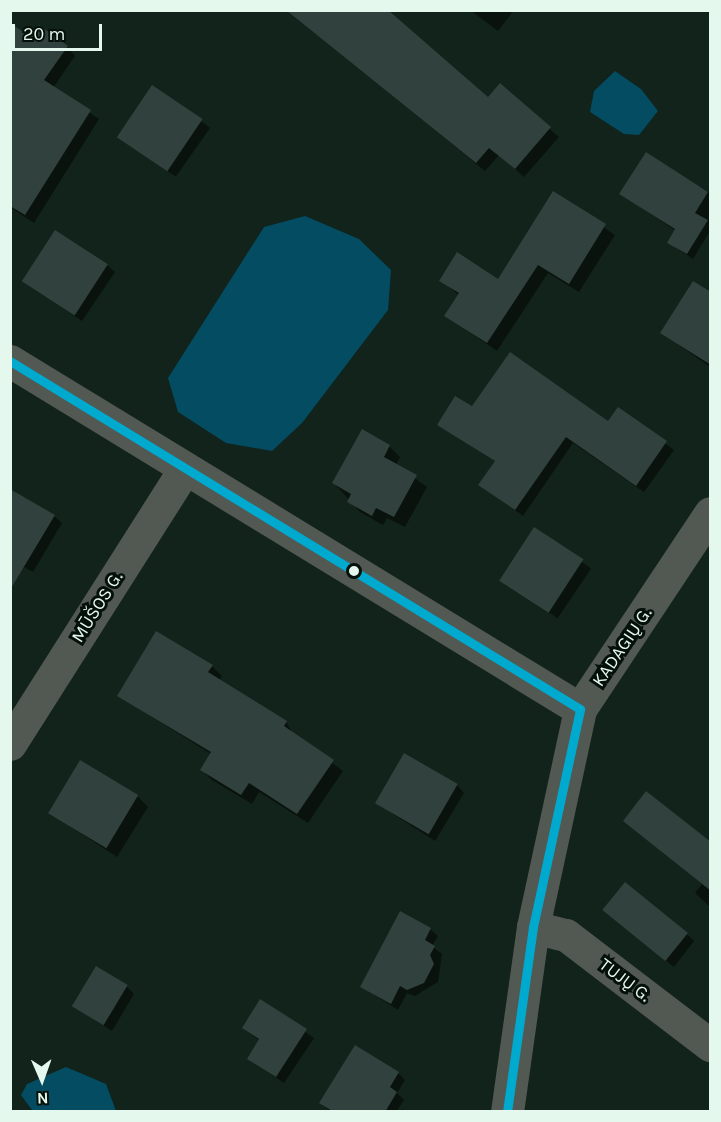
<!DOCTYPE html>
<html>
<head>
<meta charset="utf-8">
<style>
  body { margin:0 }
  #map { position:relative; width:721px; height:1122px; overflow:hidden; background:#11231a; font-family:Karla,sans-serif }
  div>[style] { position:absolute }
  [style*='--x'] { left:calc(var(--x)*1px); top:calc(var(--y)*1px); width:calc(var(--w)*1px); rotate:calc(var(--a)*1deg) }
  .water>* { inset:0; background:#044c61 }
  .shadow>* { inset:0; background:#0007; transform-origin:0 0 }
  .building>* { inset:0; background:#31413d; transform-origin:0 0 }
  .street>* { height:33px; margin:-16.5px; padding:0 16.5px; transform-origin:16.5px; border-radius:16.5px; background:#525852 }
  .bus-1>* { height:9px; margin:-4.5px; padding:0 4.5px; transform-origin:4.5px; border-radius:4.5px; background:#00a9ce }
  .dots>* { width:16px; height:16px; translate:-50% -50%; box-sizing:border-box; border:3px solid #041009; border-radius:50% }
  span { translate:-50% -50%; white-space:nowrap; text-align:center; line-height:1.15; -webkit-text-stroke:6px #041009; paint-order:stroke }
  .street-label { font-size:18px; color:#e5f8ed }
  .frame { position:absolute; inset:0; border:12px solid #e5f8ed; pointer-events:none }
  .north { position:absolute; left:12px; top:1050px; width:60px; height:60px; -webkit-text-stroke:4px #041009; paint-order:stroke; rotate:178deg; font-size:16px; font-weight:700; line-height:24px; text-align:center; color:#e5f8ed }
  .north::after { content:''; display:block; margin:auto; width:21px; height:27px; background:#e5f8ed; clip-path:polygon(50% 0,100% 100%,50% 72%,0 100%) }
  .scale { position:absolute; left:12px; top:24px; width:90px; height:27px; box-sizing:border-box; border:3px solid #e5f8ed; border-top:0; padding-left:8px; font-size:18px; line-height:21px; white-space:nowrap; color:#e5f8ed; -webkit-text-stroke:4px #041009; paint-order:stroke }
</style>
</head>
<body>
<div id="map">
  <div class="water">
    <i style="clip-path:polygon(615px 71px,641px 89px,658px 111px,639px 135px,624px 134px,590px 112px,594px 91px)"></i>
    <i style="clip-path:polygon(305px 216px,359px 239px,391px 270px,388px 310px,302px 423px,272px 451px,226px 443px,178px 412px,168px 378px,264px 227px)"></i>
    <i style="clip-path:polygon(66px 1067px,106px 1084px,116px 1111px,32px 1110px,21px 1095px,27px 1084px)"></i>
  </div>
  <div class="shadow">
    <i style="clip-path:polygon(470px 10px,514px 10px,498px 31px)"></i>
    <i style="clip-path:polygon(299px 19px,488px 99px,500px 86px,559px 137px,524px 177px,499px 155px,485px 171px)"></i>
    <i style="clip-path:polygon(31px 39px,67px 47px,75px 56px,53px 88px,99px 119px,34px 223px,10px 207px,10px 159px)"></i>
    <i style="left:152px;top:87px;width:71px;height:60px;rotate:35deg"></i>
    <i style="clip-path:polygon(647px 154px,710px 193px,710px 231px,693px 259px,669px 243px,676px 231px,621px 194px)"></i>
    <i style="clip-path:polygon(553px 193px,615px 235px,579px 292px,548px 273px,497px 351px,446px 316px,460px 296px,441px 280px,498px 281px)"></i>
    <i style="clip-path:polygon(107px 265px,115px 272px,82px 321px,23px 280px)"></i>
    <i style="clip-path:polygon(710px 294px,710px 367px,662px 333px)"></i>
    <i style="clip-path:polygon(473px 408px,609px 423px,618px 409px,674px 450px,644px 492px,573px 443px,523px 516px,480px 485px,496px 462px,439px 425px)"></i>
    <i style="clip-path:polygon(362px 431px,390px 447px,400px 457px,396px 465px,427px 487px,405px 527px,387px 518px,383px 525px,360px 512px,334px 483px)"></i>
    <i style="clip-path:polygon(54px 516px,62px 523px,33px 572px,10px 559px)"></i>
    <i style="left:534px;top:530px;width:69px;height:60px;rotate:34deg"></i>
    <i style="clip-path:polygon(212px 666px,222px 676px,219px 681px,286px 722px,294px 735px,343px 771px,308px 823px,259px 792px,252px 804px,212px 780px,202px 770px,211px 754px,119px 696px)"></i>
    <i style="clip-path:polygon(457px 785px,464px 793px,435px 841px,376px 803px)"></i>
    <i style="clip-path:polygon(137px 796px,148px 807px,117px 857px,50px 813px)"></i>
    <i style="clip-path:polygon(625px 821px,710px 845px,710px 907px,695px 893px,702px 884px)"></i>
    <i style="clip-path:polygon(612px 917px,687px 934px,694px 941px,674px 967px)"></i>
    <i style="clip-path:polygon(430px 929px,438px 936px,432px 946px,442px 954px,438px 982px,415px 996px,407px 993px,398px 1010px,362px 987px)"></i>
    <i style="clip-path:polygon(127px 987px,134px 994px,112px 1031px,74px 1006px)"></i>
    <i style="clip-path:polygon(260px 1001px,314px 1038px,284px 1083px,249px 1059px,260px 1041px,243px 1028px)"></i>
    <i style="clip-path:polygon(398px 1073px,405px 1080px,397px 1093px,404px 1100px,396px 1112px,331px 1112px,321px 1103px)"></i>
  </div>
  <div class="building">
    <i style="clip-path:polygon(286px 10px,388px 10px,488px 97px,500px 83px,551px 127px,515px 169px,489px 148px,476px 163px)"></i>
    <i style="clip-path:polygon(10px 23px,31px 37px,39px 25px,68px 46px,44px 80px,91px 110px,25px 215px,10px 206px)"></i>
    <i style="left:152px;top:85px;width:61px;height:63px;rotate:34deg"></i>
    <i style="clip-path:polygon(646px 152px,708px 192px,695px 213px,708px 220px,687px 254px,667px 243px,675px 229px,619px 194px)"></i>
    <i style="clip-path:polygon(553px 191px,606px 224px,569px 284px,538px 265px,487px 343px,444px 316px,459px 293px,439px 281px,457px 252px,498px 279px)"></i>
    <i style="left:55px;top:230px;width:63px;height:61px;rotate:33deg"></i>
    <i style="clip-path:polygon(693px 281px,711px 292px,711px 365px,660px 333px)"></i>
    <i style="clip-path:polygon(510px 352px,608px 421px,618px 407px,667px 441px,636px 486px,566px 437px,515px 510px,478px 485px,495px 461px,437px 425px,455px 396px,472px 406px)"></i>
    <i style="clip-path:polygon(362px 429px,390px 445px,384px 457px,417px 475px,394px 517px,376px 508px,372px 516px,347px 502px,351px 494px,332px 483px)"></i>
    <i style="clip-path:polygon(10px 489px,55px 515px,10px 590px)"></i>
    <i style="left:534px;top:527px;width:59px;height:64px;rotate:33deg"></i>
    <i style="clip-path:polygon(156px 631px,213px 665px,208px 672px,287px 721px,284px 726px,334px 760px,297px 814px,249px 783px,241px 795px,200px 770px,211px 752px,117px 696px)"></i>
    <i style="left:404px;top:753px;width:62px;height:58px;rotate:30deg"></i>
    <i style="left:80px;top:760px;width:68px;height:62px;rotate:31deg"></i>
    <i style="clip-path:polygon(646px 791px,711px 842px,711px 891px,623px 821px)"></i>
    <i style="left:625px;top:882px;width:81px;height:36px;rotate:39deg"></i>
    <i style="clip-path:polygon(400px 911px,431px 928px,425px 940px,435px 946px,430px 955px,434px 964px,424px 983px,407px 990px,400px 986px,391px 1004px,360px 987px)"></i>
    <i style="left:96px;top:966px;width:37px;height:47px;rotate:31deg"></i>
    <i style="clip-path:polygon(260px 999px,307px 1029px,276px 1077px,247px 1059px,259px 1039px,242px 1028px)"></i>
    <i style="clip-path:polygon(355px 1045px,399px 1072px,390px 1087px,397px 1092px,385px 1112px,334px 1112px,319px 1103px)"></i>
  </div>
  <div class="street">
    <i style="--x:10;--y:361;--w:668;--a:31.41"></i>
    <i style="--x:10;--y:744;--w:325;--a:-57.6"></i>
    <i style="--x:533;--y:927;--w:34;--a:14"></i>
    <i style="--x:566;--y:935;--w:181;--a:37.4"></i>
    <i style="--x:507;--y:1112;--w:187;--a:-82"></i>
    <i style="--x:533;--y:927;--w:223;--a:-77.8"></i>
    <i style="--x:580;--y:709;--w:235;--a:-56.4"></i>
  </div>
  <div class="bus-1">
    <i style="--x:10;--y:361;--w:668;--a:31.41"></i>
    <i style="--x:507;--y:1112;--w:187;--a:-82"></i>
    <i style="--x:533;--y:927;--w:223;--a:-77.8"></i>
  </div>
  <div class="dots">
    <i style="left:354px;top:571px;background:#e5f8ed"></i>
  </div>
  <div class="street-label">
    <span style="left:97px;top:607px;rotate:-58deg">MŪŠOS G.</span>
    <span style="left:622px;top:647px;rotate:-56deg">KADAGIŲ G.</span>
    <span style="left:625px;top:980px;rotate:37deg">TUJŲ G.</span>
  </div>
  <div class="frame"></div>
  <div class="north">N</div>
  <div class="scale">20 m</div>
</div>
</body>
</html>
